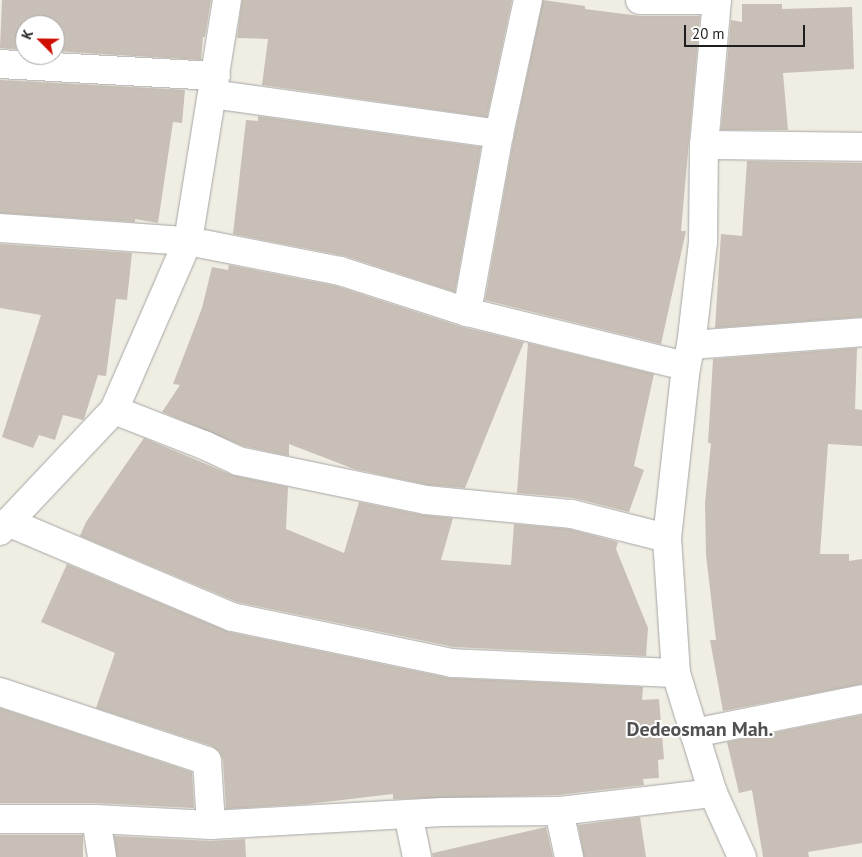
<!DOCTYPE html>
<html>
<head>
<meta charset="utf-8">
<style>
  body { margin:0 }
  #map { position:relative; width:862px; height:857px; overflow:hidden; background:#f0ede3; font-family:"PT Sans",sans-serif }
  div>[style] { position:absolute }
  [style*='--x'] { left:calc(var(--x)*1px); top:calc(var(--y)*1px); width:calc(var(--w)*1px); rotate:calc(var(--a)*1deg) }
  .building>* { inset:0; background:#c8bfb6; transform-origin:0 0 }
  .roads { filter:drop-shadow(0 0 1px #a5a5a5) drop-shadow(0 0 1px #a5a5a5) }
  .minor>* { height:28px; margin:-14px; padding:0 14px; transform-origin:14px; border-radius:14px; background:#fff }
  span { translate:-50% -50%; white-space:nowrap; text-align:center; line-height:1.15; -webkit-text-stroke:4px #fff; paint-order:stroke }
  .district-label { font-size:20px; color:#515151; font-weight:700 }
  .north { position:absolute; left:15px; top:15px; width:50px; height:50px; box-sizing:border-box; background:#fff; border:1px solid #a5a5a5; border-radius:50%; rotate:293deg; font-size:14px; font-weight:700; line-height:20px; text-align:center; color:#1e1e1e }
  .north::after { content:''; display:block; margin:auto; width:18px; height:22px; background:#cc0d00; clip-path:polygon(50% 0,100% 100%,50% 72%,0 100%) }
  .scale { position:absolute; left:684px; top:25px; width:121px; height:22px; box-sizing:border-box; border:2px solid #1e1e1e; border-top:0; padding-left:6px; font-size:15px; line-height:18px; white-space:nowrap; color:#1e1e1e; -webkit-text-stroke:4px #fff; paint-order:stroke }
</style>
</head>
<body>
<div id="map">
  <div class="building">
    <i style="clip-path:polygon(2px 0,211px 0,205px 37px,203px 37px,201px 60px,55px 51px,55px 25px,25px 25px,25px 50px,0 48px)"></i>
    <i style="clip-path:polygon(242px 0,512px 0,487px 117px,262px 85px,268px 39px,237px 38px)"></i>
    <i style="clip-path:polygon(543px 0,585px 6px,585px 9px,640px 16px,700px 16px,681px 231px,686px 231px,661px 344px,485px 300px,514px 137px)"></i>
    <i style="clip-path:polygon(742px 4px,782px 4px,782px 9px,852px 7px,854px 69px,783px 73px,788px 130px,721px 130px,731px 20px,742px 22px)"></i>
    <i style="clip-path:polygon(0 80px,185px 90px,182px 123px,173px 122px,158px 223px,135px 219px,135px 222px,0 213px)"></i>
    <i style="clip-path:polygon(258px 116px,481px 147px,455px 292px,345px 256px,233px 234px,246px 120px,258px 121px)"></i>
    <i style="clip-path:polygon(747px 161px,862px 163px,862px 317px,715px 328px,721px 234px,742px 236px)"></i>
    <i style="clip-path:polygon(0 244px,132px 253px,127px 300px,116px 299px,106px 376px,98px 375px,84px 419px,83px 420px,63px 415px,55px 440px,39px 435px,33px 448px,2px 437px,41px 315px,0 308px)"></i>
    <i style="clip-path:polygon(229px 265px,336px 286px,462px 327px,524px 342px,465px 488px,428px 485px,354px 469px,289px 444px,289px 456px,243px 446px,162px 412px,180px 385px,173px 384px,202px 308px,212px 267px,228px 270px)"></i>
    <i style="clip-path:polygon(528px 343px,654px 374px,634px 466px,644px 470px,629px 512px,574px 498px,517px 493px)"></i>
    <i style="clip-path:polygon(857px 348px,855px 409px,862px 410px,862px 446px,828px 444px,820px 554px,849px 554px,849px 561px,862px 559px,862px 684px,723px 711px,710px 640px,716px 640px,706px 555px,705px 503px,711px 443px,708px 443px,713px 359px)"></i>
    <i style="clip-path:polygon(144px 438px,232px 475px,288px 487px,286px 529px,344px 553px,359px 502px,423px 515px,453px 518px,441px 560px,511px 565px,514px 524px,569px 529px,618px 542px,616px 549px,648px 628px,646px 656px,454px 647px,237px 602px,80px 536px,86px 522px)"></i>
    <i style="clip-path:polygon(67px 564px,229px 632px,449px 678px,643px 687px,642px 700px,659px 699px,664px 759px,658px 760px,659px 778px,643px 779px,644px 785px,558px 795px,393px 799px,393px 794px,308px 804px,226px 809px,223px 760px,219px 751px,212px 746px,96px 708px,115px 653px,41px 622px)"></i>
    <i style="clip-path:polygon(0 708px,192px 772px,194px 808px,96px 803px,0 803px)"></i>
    <i style="clip-path:polygon(862px 715px,862px 843px,808px 852px,809px 857px,763px 857px,752px 790px,739px 793px,727px 742px)"></i>
    <i style="clip-path:polygon(640px 817px,646px 857px,584px 857px,578px 825px)"></i>
    <i style="left:546px;top:827px;width:31px;height:117px;rotate:77deg"></i>
    <i style="left:0;top:835px;width:83px;height:22px"></i>
    <i style="clip-path:polygon(114px 836px,210px 841px,245px 839px,246px 857px,117px 857px)"></i>
  </div>
  <div class="roads">
    <div class="minor">
      <i style="--x:640;--y:0;--w:77;--a:0"></i>
      <i style="--x:717;--y:0;--w:146;--a:95.1"></i>
      <i style="--x:704;--y:145;--w:97;--a:90.6"></i>
      <i style="--x:703;--y:242;--w:104;--a:96.6"></i>
      <i style="--x:691;--y:345;--w:22;--a:103"></i>
      <i style="--x:686;--y:366;--w:173;--a:96.3"></i>
      <i style="--x:667;--y:538;--w:135;--a:86.2"></i>
      <i style="--x:676;--y:673;--w:126;--a:72.9"></i>
      <i style="--x:713;--y:793;--w:70;--a:65.6"></i>
      <i style="--x:0;--y:64;--w:216;--a:3.2"></i>
      <i style="--x:212;--y:94;--w:290;--a:7.9"></i>
      <i style="--x:499;--y:134;--w:181;--a:100.2"></i>
      <i style="--x:499;--y:134;--w:137;--a:-77.8"></i>
      <i style="--x:704;--y:145;--w:158;--a:0.7"></i>
      <i style="--x:0;--y:228;--w:188;--a:4"></i>
      <i style="--x:188;--y:241;--w:155;--a:11.2"></i>
      <i style="--x:340;--y:271;--w:133;--a:17.9"></i>
      <i style="--x:467;--y:312;--w:226;--a:13.9"></i>
      <i style="--x:691;--y:345;--w:171;--a:-4.3"></i>
      <i style="--x:114;--y:410;--w:97;--a:21.3"></i>
      <i style="--x:204;--y:445;--w:38;--a:25"></i>
      <i style="--x:238;--y:461;--w:192;--a:11.7"></i>
      <i style="--x:426;--y:500;--w:147;--a:5.5"></i>
      <i style="--x:572;--y:514;--w:98;--a:14.2"></i>
      <i style="--x:8;--y:522;--w:243;--a:23"></i>
      <i style="--x:232;--y:617;--w:225;--a:11.8"></i>
      <i style="--x:452;--y:663;--w:224;--a:2.6"></i>
      <i style="--x:0;--y:531;--w:166;--a:-46.7"></i>
      <i style="--x:114;--y:410;--w:184;--a:-66.4"></i>
      <i style="--x:188;--y:241;--w:244;--a:-80.8"></i>
      <i style="--x:0;--y:692;--w:218;--a:18.4"></i>
      <i style="--x:207;--y:761;--w:64;--a:86.4"></i>
      <i style="--x:694;--y:733;--w:171;--a:-11.4"></i>
      <i style="--x:559;--y:811;--w:47;--a:77.7"></i>
      <i style="--x:408;--y:814;--w:44;--a:78.2"></i>
      <i style="--x:0;--y:819;--w:96;--a:0"></i>
      <i style="--x:96;--y:819;--w:115;--a:3"></i>
      <i style="--x:211;--y:825;--w:232;--a:-3.2"></i>
      <i style="--x:443;--y:812;--w:116;--a:-0.5"></i>
      <i style="--x:559;--y:811;--w:155;--a:-6.7"></i>
      <i style="--x:96;--y:819;--w:38;--a:81"></i>
    </div>
  </div>
  <div class="district-label">
    <span style="left:700px;top:729px">Dedeosman Mah.</span>
  </div>
  <div class="north">K</div>
  <div class="scale">20 m</div>
</div>
</body>
</html>
